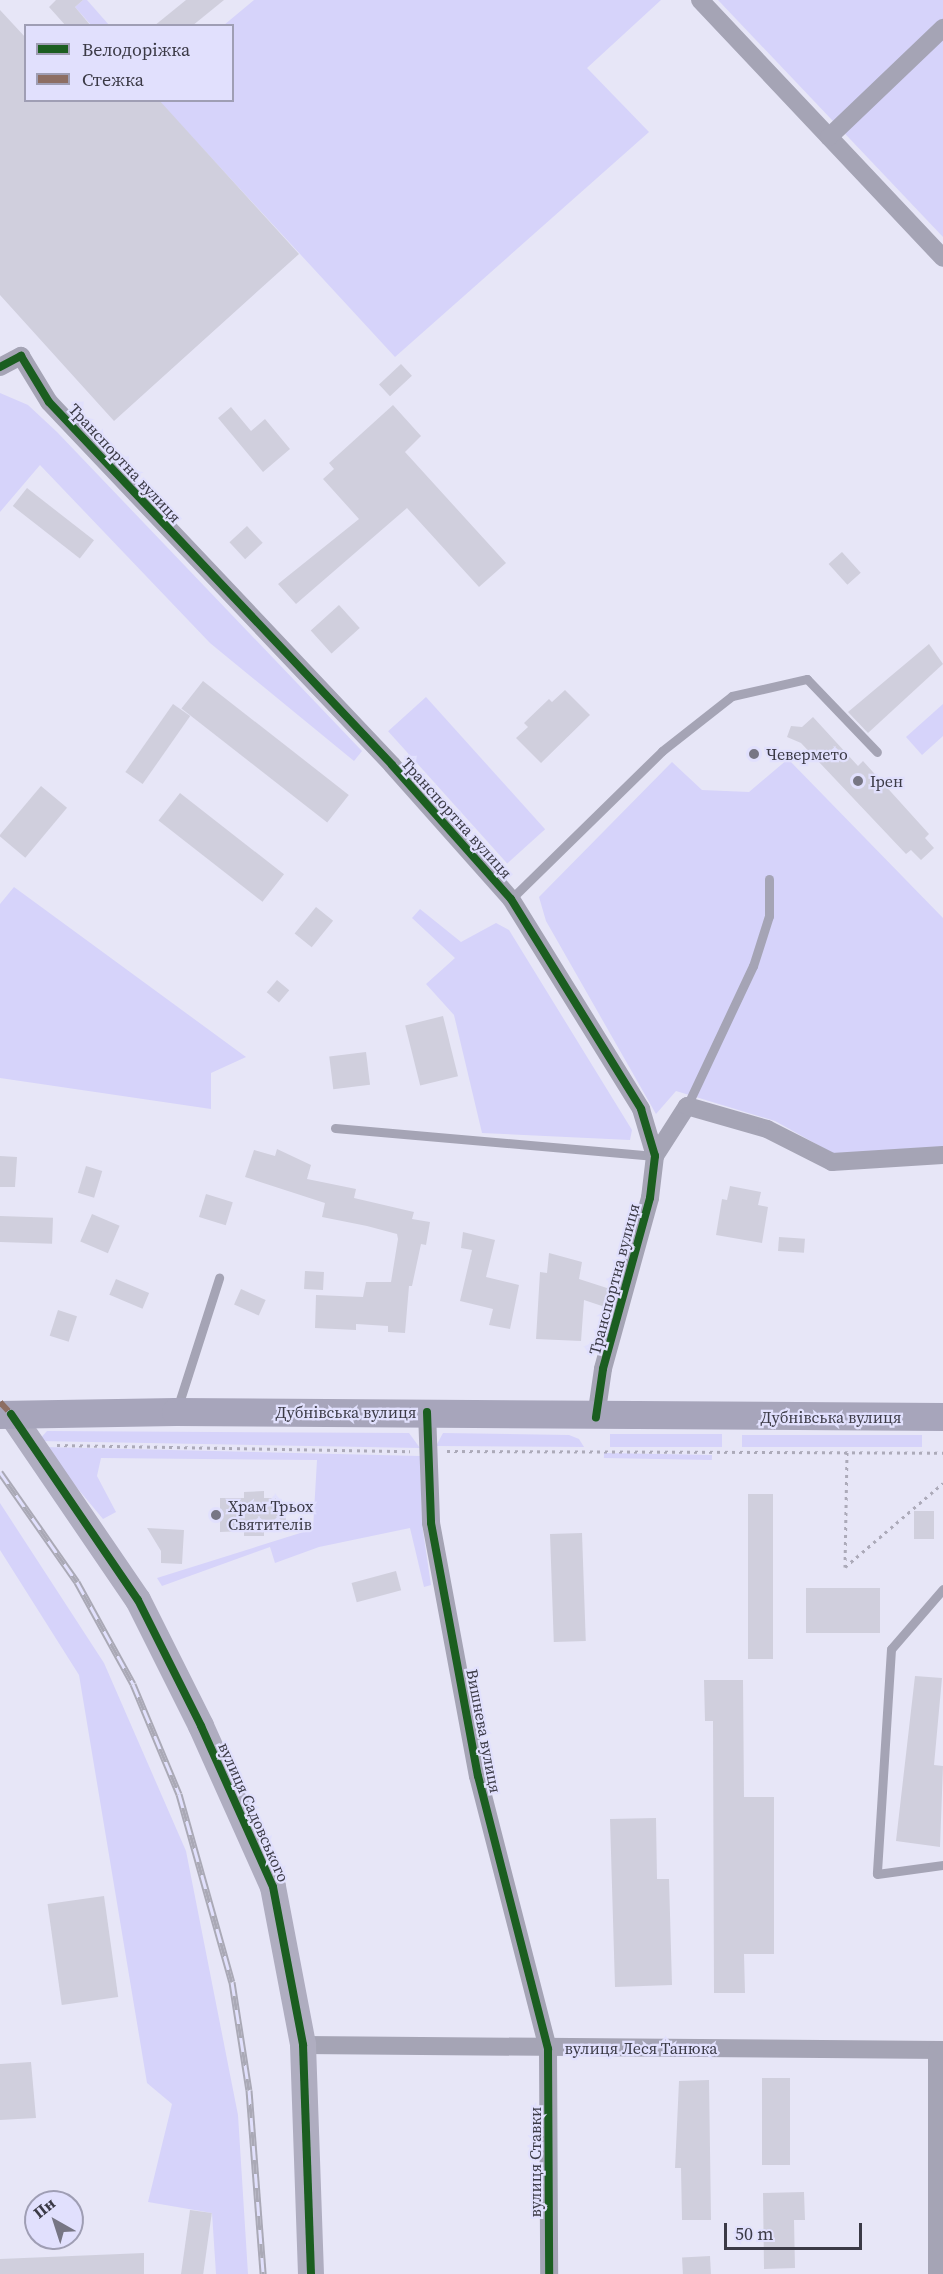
<!DOCTYPE html>
<html>
<head>
<meta charset="utf-8">
<style>
  body { margin:0 }
  #map { position:relative; width:943px; height:2274px; overflow:hidden; background:#e7e6f7; font-family:"Source Serif 4",serif }
  div>[style] { position:absolute }
  [style*='--x'] { left:calc(var(--x)*1px); top:calc(var(--y)*1px); width:calc(var(--w)*1px); rotate:calc(var(--a)*1deg) }
  .green>* { inset:0; background:#d6d3fa; transform-origin:0 0 }
  .building>* { inset:0; background:#d0cfdd; transform-origin:0 0 }
  .path>* { height:3px; margin-top:-1.5px; transform-origin:0; background:repeating-linear-gradient(90deg,#acaab9 0 3px,transparent 0 7.5px) }
  .lane>* { height:9px; margin:-4.5px; padding:0 4.5px; transform-origin:4.5px; border-radius:4.5px; background:#a5a4b5 }
  .street>* { height:18px; margin:-9px; padding:0 9px; transform-origin:9px; border-radius:9px; background:#a5a4b5 }
  .secondary>* { height:26px; margin:-13px; padding:0 13px; transform-origin:13px; border-radius:13px; background:#afadc0 }
  .primary>* { height:28px; margin:-14px; padding:0 14px; transform-origin:14px; border-radius:14px; background:#a7a5bb }
  .rail>* { height:7px; margin-top:-3.5px; transform-origin:0; background:repeating-linear-gradient(90deg,#e1e0fd 0 14px,#aaa9b6 0 28px); box-sizing:border-box; border-block:2px solid #aaa9b6 }
  .quiet>* { height:6px; margin-top:-3px; transform-origin:0; background:repeating-linear-gradient(90deg,#8d6e63 0 12px,transparent 0 18px) }
  .cycleway>* { height:8px; margin:-4px; padding:0 4px; transform-origin:4px; border-radius:4px; background:#1b5e20 }
  .dots>* { width:16px; height:16px; translate:-50% -50%; box-sizing:border-box; border:3px solid #e1e0fd; border-radius:50% }
  span { translate:-50% -50%; white-space:nowrap; text-align:center; line-height:1.15; -webkit-text-stroke:4.5px #e1e0fd; paint-order:stroke }
  .street-label { font-size:16px; color:#3b3a46 }
  .poi-label { font-size:16px; color:#3b3a46 }
  .left { translate:0 -50%; text-align:left }
  .legend { position:absolute; left:24px; top:24px; width:210px; height:78px; box-sizing:border-box; background:#e1e0fd; border:2px solid #9f9eb4; margin:0; padding:8px 10px; list-style:none; font-size:18px; color:#3b3a46 }
  .legend li { display:flex; align-items:center; gap:12px; height:30px }
  .legend b { width:30px; border:2px solid #9f9eb4 }
  .north { position:absolute; left:24px; top:2190px; width:60px; height:60px; box-sizing:border-box; background:#e1e0fd; border:2px solid #9f9eb4; border-radius:50%; rotate:321deg; font-size:16px; font-weight:700; line-height:24px; text-align:center; color:#3b3a46 }
  .north::after { content:''; display:block; margin:auto; width:21px; height:27px; background:#777684; clip-path:polygon(50% 0,100% 100%,50% 72%,0 100%) }
  .scale { position:absolute; left:724px; top:2223px; width:138px; height:27px; box-sizing:border-box; border:3px solid #3b3a46; border-top:0; padding-left:8px; font-size:18px; line-height:21px; white-space:nowrap; color:#3b3a46; -webkit-text-stroke:4px #e1e0fd; paint-order:stroke }
</style>
</head>
<body>
<div id="map">
  <div class="green">
    <i style="clip-path:polygon(83px 0,87px 0,109px 25px,91px 25px,75px 7px)"></i>
    <i style="clip-path:polygon(254px 0,661px 0,587px 68px,649px 132px,395px 357px,159px 101px,232px 100px,232px 26px,224px 25px)"></i>
    <i style="clip-path:polygon(718px 0,943px 0,943px 237px)"></i>
    <i style="clip-path:polygon(0 393px,28px 405px,57px 432px,362px 751px,354px 761px,210px 643px,40px 465px,0 512px)"></i>
    <i style="left:426px;top:697px;width:178px;height:51px;rotate:48deg"></i>
    <i style="clip-path:polygon(943px 704px,943px 736px,922px 755px,906px 737px)"></i>
    <i style="clip-path:polygon(788px 759px,943px 918px,943px 1148px,836px 1155px,775px 1121px,676px 1091px,656px 1114px,546px 921px,539px 897px,672px 762px,702px 790px,749px 792px)"></i>
    <i style="clip-path:polygon(14px 887px,246px 1057px,211px 1073px,211px 1109px,0 1078px,0 904px)"></i>
    <i style="clip-path:polygon(420px 909px,461px 942px,496px 923px,509px 930px,632px 1130px,630px 1140px,482px 1133px,454px 1015px,426px 984px,455px 958px,412px 918px)"></i>
    <i style="clip-path:polygon(47px 1431px,409px 1433px,420px 1448px,38px 1441px)"></i>
    <i style="clip-path:polygon(443px 1433px,569px 1435px,579px 1439px,584px 1447px,436px 1446px)"></i>
    <i style="left:610px;top:1434px;width:112px;height:13px"></i>
    <i style="left:742px;top:1435px;width:180px;height:12px"></i>
    <i style="clip-path:polygon(43px 1447px,420px 1456px,422px 1524px,431px 1585px,424px 1587px,410px 1528px,319px 1547px,275px 1563px,270px 1547px,162px 1586px,157px 1578px,313px 1529px,317px 1460px,101px 1458px,97px 1476px,116px 1512px,103px 1519px)"></i>
    <i style="left:604px;top:1453px;width:108px;height:5px;rotate:1deg"></i>
    <i style="clip-path:polygon(0 1503px,104px 1663px,186px 1851px,238px 2115px,248px 2274px,216px 2274px,212px 2213px,148px 2202px,172px 2104px,147px 2083px,79px 1675px,0 1550px)"></i>
  </div>
  <div class="building">
    <i style="clip-path:polygon(56px 0,83px 0,75px 7px,91px 26px,66px 26px,49px 7px)"></i>
    <i style="clip-path:polygon(186px 0,224px 0,192px 26px,154px 26px)"></i>
    <i style="clip-path:polygon(0 10px,26px 38px,26px 100px,159px 100px,299px 254px,114px 421px,0 295px)"></i>
    <i style="left:401px;top:364px;width:16px;height:30px;rotate:47deg"></i>
    <i style="clip-path:polygon(393px 405px,421px 436px,405px 452px,506px 563px,479px 587px,407px 508px,296px 604px,278px 584px,359px 519px,323px 479px,334px 469px,329px 463px)"></i>
    <i style="clip-path:polygon(231px 407px,251px 431px,265px 419px,290px 449px,263px 472px,218px 418px)"></i>
    <i style="left:27px;top:488px;width:85px;height:23px;rotate:38deg"></i>
    <i style="left:247px;top:526px;width:23px;height:24px;rotate:47deg"></i>
    <i style="left:842px;top:552px;width:28px;height:18px;rotate:48deg"></i>
    <i style="left:339px;top:605px;width:31px;height:38px;rotate:48deg"></i>
    <i style="clip-path:polygon(929px 644px,943px 664px,868px 733px,848px 712px)"></i>
    <i style="left:203px;top:681px;width:185px;height:35px;rotate:38deg"></i>
    <i style="clip-path:polygon(565px 690px,590px 715px,541px 763px,516px 738px,528px 727px,524px 723px,549px 699px,552px 702px)"></i>
    <i style="left:173px;top:704px;width:21px;height:83px;rotate:35deg"></i>
    <i style="clip-path:polygon(813px 717px,858px 766px,863px 761px,929px 834px,925px 838px,934px 848px,921px 860px,911px 850px,906px 854px,801px 743px,787px 737px,791px 726px,802px 727px)"></i>
    <i style="left:41px;top:786px;width:34px;height:65px;rotate:40deg"></i>
    <i style="left:180px;top:793px;width:132px;height:35px;rotate:38deg"></i>
    <i style="left:316px;top:907px;width:22px;height:34px;rotate:39deg"></i>
    <i style="left:277px;top:980px;width:16px;height:16px;rotate:40deg"></i>
    <i style="left:443px;top:1016px;width:62px;height:39px;rotate:76deg"></i>
    <i style="left:366px;top:1052px;width:33px;height:37px;rotate:83deg"></i>
    <i style="clip-path:polygon(277px 1149px,311px 1165px,307px 1179px,356px 1189px,354px 1198px,414px 1212px,412px 1219px,430px 1222px,426px 1245px,421px 1244px,412px 1286px,409px 1286px,405px 1333px,388px 1332px,388px 1326px,356px 1324px,356px 1330px,315px 1328px,316px 1295px,363px 1297px,366px 1282px,391px 1282px,398px 1239px,397px 1234px,367px 1226px,322px 1217px,325px 1203px,245px 1177px,254px 1150px,275px 1156px)"></i>
    <i style="clip-path:polygon(0 1156px,17px 1157px,15px 1187px,0 1187px)"></i>
    <i style="left:86px;top:1166px;width:17px;height:28px;rotate:17deg"></i>
    <i style="clip-path:polygon(730px 1186px,761px 1192px,758px 1205px,768px 1207px,762px 1243px,716px 1235px,722px 1199px,727px 1200px)"></i>
    <i style="left:206px;top:1194px;width:28px;height:24px;rotate:17deg"></i>
    <i style="left:92px;top:1214px;width:30px;height:30px;rotate:23deg"></i>
    <i style="left:0;top:1216px;width:53px;height:26px;rotate:2deg"></i>
    <i style="clip-path:polygon(463px 1232px,495px 1240px,486px 1277px,519px 1285px,510px 1329px,489px 1325px,493px 1309px,460px 1301px,472px 1250px,461px 1248px)"></i>
    <i style="left:779px;top:1237px;width:26px;height:14px;rotate:4deg"></i>
    <i style="clip-path:polygon(549px 1253px,582px 1262px,579px 1279px,610px 1289px,605px 1307px,584px 1300px,581px 1341px,536px 1339px,540px 1272px,547px 1273px)"></i>
    <i style="left:305px;top:1271px;width:19px;height:18px;rotate:3deg"></i>
    <i style="left:116px;top:1279px;width:36px;height:17px;rotate:23deg"></i>
    <i style="left:241px;top:1289px;width:27px;height:17px;rotate:24deg"></i>
    <i style="left:58px;top:1310px;width:20px;height:27px;rotate:18deg"></i>
    <i style="clip-path:polygon(264px 1491px,264px 1498px,277px 1498px,286px 1508px,286px 1521px,276px 1531px,264px 1531px,264px 1536px,244px 1536px,244px 1531px,220px 1532px,220px 1498px,244px 1498px,244px 1492px)"></i>
    <i style="left:773px;top:1494px;width:165px;height:25px;rotate:90deg"></i>
    <i style="left:914px;top:1511px;width:20px;height:28px"></i>
    <i style="clip-path:polygon(147px 1528px,184px 1530px,182px 1564px,161px 1563px,161px 1551px)"></i>
    <i style="left:582px;top:1533px;width:108px;height:32px;rotate:88deg"></i>
    <i style="left:396px;top:1571px;width:20px;height:46px;rotate:75deg"></i>
    <i style="left:806px;top:1588px;width:74px;height:45px"></i>
    <i style="clip-path:polygon(915px 1676px,942px 1678px,934px 1765px,943px 1766px,940px 1847px,896px 1841px)"></i>
    <i style="clip-path:polygon(704px 1680px,743px 1680px,744px 1797px,774px 1797px,774px 1954px,744px 1954px,745px 1993px,714px 1993px,713px 1721px,705px 1721px)"></i>
    <i style="clip-path:polygon(656px 1818px,657px 1879px,669px 1879px,672px 1985px,615px 1987px,610px 1819px)"></i>
    <i style="left:104px;top:1896px;width:102px;height:57px;rotate:82deg"></i>
    <i style="clip-path:polygon(31px 2062px,36px 2118px,0 2120px,0 2064px)"></i>
    <i style="left:762px;top:2078px;width:28px;height:87px"></i>
    <i style="clip-path:polygon(709px 2080px,711px 2220px,682px 2220px,681px 2168px,675px 2168px,679px 2081px)"></i>
    <i style="clip-path:polygon(804px 2192px,805px 2220px,794px 2220px,795px 2268px,764px 2269px,763px 2193px)"></i>
    <i style="left:190px;top:2210px;width:22px;height:65px;rotate:8deg"></i>
    <i style="clip-path:polygon(144px 2253px,144px 2274px,0 2274px,0 2259px)"></i>
    <i style="left:710px;top:2256px;width:18px;height:28px;rotate:87deg"></i>
  </div>
  <div class="path">
    <i style="--x:57;--y:1445;--w:353;--a:1"></i>
    <i style="--x:447;--y:1451;--w:496;--a:0.2"></i>
    <i style="--x:847;--y:1452;--w:115;--a:91"></i>
    <i style="--x:845;--y:1567;--w:129;--a:-40.6"></i>
  </div>
  <div class="lane">
    <i style="--x:511;--y:899;--w:211;--a:-44.4"></i>
    <i style="--x:662;--y:751;--w:89;--a:-38.2"></i>
    <i style="--x:732;--y:696;--w:77;--a:-12.8"></i>
    <i style="--x:807;--y:679;--w:101;--a:46.2"></i>
    <i style="--x:687;--y:1106;--w:155;--a:-64.8"></i>
    <i style="--x:753;--y:966;--w:52;--a:-72.3"></i>
    <i style="--x:769;--y:916;--w:37;--a:-90"></i>
    <i style="--x:335;--y:1128;--w:321;--a:5"></i>
    <i style="--x:177;--y:1409;--w:138;--a:-72.2"></i>
    <i style="--x:943;--y:1589;--w:79;--a:130.9"></i>
    <i style="--x:891;--y:1649;--w:225;--a:93.6"></i>
    <i style="--x:877;--y:1874;--w:67;--a:-7.8"></i>
  </div>
  <div class="street">
    <i style="--x:700;--y:0;--w:354;--a:46.7"></i>
    <i style="--x:829;--y:137;--w:158;--a:-43.7"></i>
    <i style="--x:0;--y:367;--w:24;--a:-28"></i>
    <i style="--x:21;--y:356;--w:54;--a:58.7"></i>
    <i style="--x:49;--y:402;--w:499;--a:46.6"></i>
    <i style="--x:392;--y:765;--w:179;--a:48.4"></i>
    <i style="--x:511;--y:899;--w:247;--a:58.2"></i>
    <i style="--x:641;--y:1109;--w:49;--a:73.4"></i>
    <i style="--x:655;--y:1156;--w:42;--a:96.8"></i>
    <i style="--x:650;--y:1198;--w:177;--a:105.4"></i>
    <i style="--x:603;--y:1369;--w:49;--a:98.3"></i>
    <i style="--x:655;--y:1156;--w:59;--a:-57.4"></i>
    <i style="--x:687;--y:1106;--w:83;--a:16"></i>
    <i style="--x:767;--y:1129;--w:73;--a:26.9"></i>
    <i style="--x:832;--y:1162;--w:111;--a:-3.6"></i>
    <i style="--x:427;--y:1412;--w:111;--a:87.9"></i>
    <i style="--x:431;--y:1523;--w:257;--a:79.5"></i>
    <i style="--x:478;--y:1776;--w:282;--a:75.6"></i>
    <i style="--x:548;--y:2049;--w:225;--a:89.7"></i>
    <i style="--x:303;--y:2045;--w:640;--a:0.45"></i>
    <i style="--x:937;--y:2050;--w:224;--a:90"></i>
  </div>
  <div class="secondary">
    <i style="--x:11;--y:1414;--w:225;--a:55.7"></i>
    <i style="--x:138;--y:1600;--w:141;--a:63.4"></i>
    <i style="--x:201;--y:1726;--w:176;--a:65.9"></i>
    <i style="--x:273;--y:1887;--w:161;--a:79.2"></i>
    <i style="--x:303;--y:2045;--w:229;--a:88"></i>
  </div>
  <div class="primary">
    <i style="--x:0;--y:1415;--w:176;--a:-1"></i>
    <i style="--x:176;--y:1412;--w:767;--a:0.37"></i>
  </div>
  <div class="rail">
    <i style="--x:0;--y:1472;--w:134;--a:55"></i>
    <i style="--x:77;--y:1582;--w:116;--a:61.2"></i>
    <i style="--x:133;--y:1684;--w:119;--a:67.3"></i>
    <i style="--x:179;--y:1794;--w:195;--a:74.3"></i>
    <i style="--x:232;--y:1982;--w:109;--a:81.1"></i>
    <i style="--x:249;--y:2090;--w:185;--a:85.6"></i>
  </div>
  <div class="quiet">
    <i style="--x:0;--y:1402;--w:16;--a:47"></i>
  </div>
  <div class="cycleway">
    <i style="--x:0;--y:367;--w:24;--a:-28"></i>
    <i style="--x:21;--y:356;--w:54;--a:58.7"></i>
    <i style="--x:49;--y:402;--w:499;--a:46.6"></i>
    <i style="--x:392;--y:765;--w:179;--a:48.4"></i>
    <i style="--x:511;--y:899;--w:247;--a:58.2"></i>
    <i style="--x:641;--y:1109;--w:49;--a:73.4"></i>
    <i style="--x:655;--y:1156;--w:42;--a:96.8"></i>
    <i style="--x:650;--y:1198;--w:177;--a:105.4"></i>
    <i style="--x:603;--y:1369;--w:49;--a:98.3"></i>
    <i style="--x:427;--y:1412;--w:111;--a:87.9"></i>
    <i style="--x:431;--y:1523;--w:257;--a:79.5"></i>
    <i style="--x:478;--y:1776;--w:282;--a:75.6"></i>
    <i style="--x:548;--y:2049;--w:225;--a:89.7"></i>
    <i style="--x:11;--y:1414;--w:225;--a:55.7"></i>
    <i style="--x:138;--y:1600;--w:141;--a:63.4"></i>
    <i style="--x:201;--y:1726;--w:176;--a:65.9"></i>
    <i style="--x:273;--y:1887;--w:161;--a:79.2"></i>
    <i style="--x:303;--y:2045;--w:229;--a:88"></i>
  </div>
  <div class="dots">
    <i style="left:754px;top:754px;background:#777684"></i>
    <i style="left:858px;top:781px;background:#777684"></i>
    <i style="left:216px;top:1515px;background:#777684"></i>
  </div>
  <div class="street-label">
    <span style="left:125px;top:463px;rotate:47deg">Транспортна вулиця</span>
    <span style="left:457px;top:818px;rotate:48deg">Транспортна вулиця</span>
    <span style="left:614px;top:1279px;rotate:-75deg">Транспортна вулиця</span>
    <span style="left:346px;top:1412px">Дубнівська вулиця</span>
    <span style="left:831px;top:1417px">Дубнівська вулиця</span>
    <span style="left:484px;top:1731px;rotate:79deg">Вишнева вулиця</span>
    <span style="left:254px;top:1812px;rotate:66deg">вулиця Садовського</span>
    <span style="left:641px;top:2048px">вулиця Леся Танюка</span>
    <span style="left:535px;top:2162px;rotate:-90deg">вулиця Ставки</span>
  </div>
  <div class="poi-label">
    <span class="left" style="left:766px;top:754px">Чевермето</span>
    <span class="left" style="left:870px;top:781px">Ірен</span>
    <span class="left" style="left:228px;top:1515px">Храм Трьох<br>Святителів</span>
  </div>
  <ul class="legend">
  <li><b style="height:8px;background:#1b5e20"></b>Велодоріжка</li>
  <li><b style="height:8px;background:#8d6e63"></b>Стежка</li>
  </ul>
  <div class="north">Пн</div>
  <div class="scale">50 m</div>
</div>
</body>
</html>
